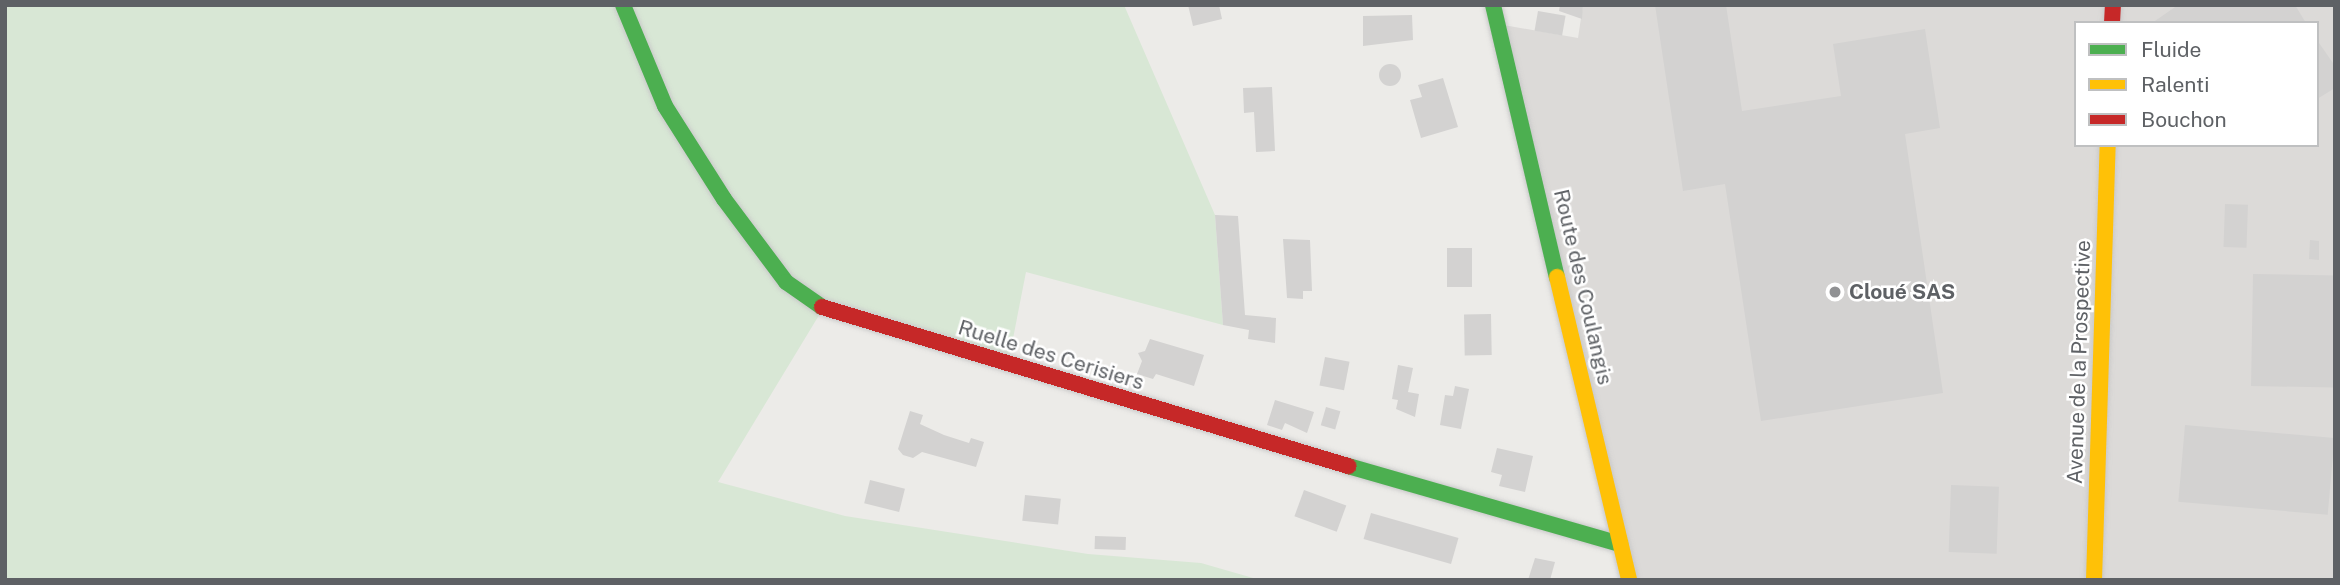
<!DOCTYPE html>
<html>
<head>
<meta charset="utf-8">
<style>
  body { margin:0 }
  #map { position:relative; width:2340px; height:585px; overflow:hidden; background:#ecebe8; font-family:"Public Sans",sans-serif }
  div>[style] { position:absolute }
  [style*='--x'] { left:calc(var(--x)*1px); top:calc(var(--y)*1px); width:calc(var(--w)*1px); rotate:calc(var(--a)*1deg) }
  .industrial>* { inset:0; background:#dcdad8 }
  .green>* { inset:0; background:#d8e7d5 }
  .building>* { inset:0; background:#d3d2d1; transform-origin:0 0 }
  .round { border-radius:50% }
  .roads { filter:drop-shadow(0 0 2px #c9c9c9) drop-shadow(0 0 2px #c9c9c9) }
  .fast>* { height:16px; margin:-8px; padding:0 8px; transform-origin:8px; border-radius:8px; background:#4caf50 }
  .slow>* { height:16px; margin:-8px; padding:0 8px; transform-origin:8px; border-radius:8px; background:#ffc107 }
  .jam>* { height:16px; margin:-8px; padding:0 8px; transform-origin:8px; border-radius:8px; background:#c62828 }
  .dots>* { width:19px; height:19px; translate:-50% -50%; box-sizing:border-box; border:4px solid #fff; border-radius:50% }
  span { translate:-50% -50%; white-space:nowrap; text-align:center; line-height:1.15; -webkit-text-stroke:5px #fff; paint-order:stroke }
  .street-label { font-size:21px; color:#5e6165 }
  .poi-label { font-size:21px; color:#5e6165; font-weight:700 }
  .left { translate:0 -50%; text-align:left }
  .frame { position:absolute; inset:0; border:7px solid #5e6165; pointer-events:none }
  .legend { position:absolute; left:2074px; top:21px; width:245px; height:126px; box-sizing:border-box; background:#fff; border:2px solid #bfc0c1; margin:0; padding:9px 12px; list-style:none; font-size:21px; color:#5e6165 }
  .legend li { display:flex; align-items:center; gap:14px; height:35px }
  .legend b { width:35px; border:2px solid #bfc0c1 }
</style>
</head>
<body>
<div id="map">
  <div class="industrial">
    <i style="clip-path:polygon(evenodd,1583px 5px,2335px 5px,2335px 580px,1629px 580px,1498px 24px,1578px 38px,1583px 5px,2076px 23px,2317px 23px,2317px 145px,2076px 145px,2076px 23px)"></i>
  </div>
  <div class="green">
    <i style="clip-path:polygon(5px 5px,1124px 5px,1215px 215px,1223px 325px,1026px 272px,1008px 364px,824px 307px,718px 482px,845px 516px,1088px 554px,1201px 563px,1260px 580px,5px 580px)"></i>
  </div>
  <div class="building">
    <i style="clip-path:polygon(1188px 5px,1219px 5px,1222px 19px,1193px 26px)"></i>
    <i style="clip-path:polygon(1560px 5px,1583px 5px,1582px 19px,1559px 11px)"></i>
    <i style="clip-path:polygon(1655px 5px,1726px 5px,1742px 111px,1841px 96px,1833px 44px,1925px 29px,1940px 128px,1905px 134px,1943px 393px,1761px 421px,1725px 184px,1683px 191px)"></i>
    <i style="clip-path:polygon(2178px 5px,2295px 5px,2306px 23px,2152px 23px)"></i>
    <i style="left:1538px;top:11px;width:28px;height:20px;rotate:10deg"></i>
    <i style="clip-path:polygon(1412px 15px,1413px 40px,1363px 46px,1363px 16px)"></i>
    <i style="clip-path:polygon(2317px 40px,2335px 66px,2335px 88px,2317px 99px)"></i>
    <i class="round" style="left:1379px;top:64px;width:22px;height:22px"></i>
    <i style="clip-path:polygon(1443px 78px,1458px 127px,1421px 138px,1410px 100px,1422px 97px,1418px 85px)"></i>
    <i style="clip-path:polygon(1272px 87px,1275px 151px,1256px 152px,1254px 112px,1244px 113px,1243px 88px)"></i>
    <i style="left:2225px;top:204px;width:23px;height:43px;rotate:2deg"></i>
    <i style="clip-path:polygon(1215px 215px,1238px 216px,1245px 315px,1276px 318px,1275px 343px,1248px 339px,1249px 330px,1223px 325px)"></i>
    <i style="clip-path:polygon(1283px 239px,1310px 240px,1312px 291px,1303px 291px,1303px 299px,1287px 298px)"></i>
    <i style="clip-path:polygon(2310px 240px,2319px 241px,2319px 260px,2309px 259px)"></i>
    <i style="left:1447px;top:248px;width:25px;height:39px"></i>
    <i style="left:2253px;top:274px;width:82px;height:112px;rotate:1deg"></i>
    <i style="left:1491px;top:314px;width:41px;height:27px;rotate:89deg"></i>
    <i style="clip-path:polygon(1150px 339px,1204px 355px,1194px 386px,1156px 374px,1153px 379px,1137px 374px,1142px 361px,1138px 353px,1145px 351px)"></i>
    <i style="left:1325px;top:357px;width:25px;height:29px;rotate:11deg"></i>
    <i style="clip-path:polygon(1398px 365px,1413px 368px,1408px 392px,1419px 394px,1415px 417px,1396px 409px,1398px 400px,1392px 399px)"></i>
    <i style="clip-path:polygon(1455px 386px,1469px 389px,1461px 429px,1440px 425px,1445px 395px,1453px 396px)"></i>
    <i style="clip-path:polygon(1275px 400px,1314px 412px,1307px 433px,1285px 423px,1282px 430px,1267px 425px)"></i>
    <i style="left:1326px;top:407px;width:15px;height:19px;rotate:16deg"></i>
    <i style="clip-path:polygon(910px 411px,923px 415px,920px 424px,944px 435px,969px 443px,971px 438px,984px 442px,976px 467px,922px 452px,913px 458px,903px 455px,898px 449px)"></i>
    <i style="left:2185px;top:425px;width:150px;height:77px;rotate:5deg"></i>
    <i style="clip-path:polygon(1497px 448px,1533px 456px,1525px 492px,1499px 486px,1502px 475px,1491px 472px)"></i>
    <i style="left:870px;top:480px;width:36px;height:24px;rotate:14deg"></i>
    <i style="left:1951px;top:485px;width:48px;height:67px;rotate:2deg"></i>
    <i style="left:1304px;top:490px;width:45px;height:28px;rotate:20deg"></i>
    <i style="left:1025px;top:495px;width:36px;height:26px;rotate:6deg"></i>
    <i style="left:1371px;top:513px;width:91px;height:27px;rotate:16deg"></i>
    <i style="left:1095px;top:536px;width:31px;height:13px;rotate:2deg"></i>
    <i style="clip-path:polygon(1535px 558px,1555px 562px,1550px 580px,1528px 580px)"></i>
  </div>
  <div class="roads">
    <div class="fast">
      <i style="--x:623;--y:5;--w:109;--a:67.4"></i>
      <i style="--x:665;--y:106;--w:110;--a:57.6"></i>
      <i style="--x:724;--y:199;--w:104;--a:53.2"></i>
      <i style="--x:786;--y:282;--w:44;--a:34.8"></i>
      <i style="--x:1493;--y:5;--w:279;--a:76.8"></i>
      <i style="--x:1348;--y:466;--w:283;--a:16"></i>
    </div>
    <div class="slow">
      <i style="--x:1557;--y:277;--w:311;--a:76.6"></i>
      <i style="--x:2094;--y:580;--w:435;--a:-88.2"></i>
    </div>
    <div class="jam">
      <i style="--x:2112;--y:23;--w:18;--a:-87"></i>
      <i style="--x:822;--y:307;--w:550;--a:16.82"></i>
    </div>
  </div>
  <div class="dots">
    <i style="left:1835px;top:292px;background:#909193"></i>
  </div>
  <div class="street-label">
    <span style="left:1583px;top:287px;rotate:77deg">Route des Coulangis</span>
    <span style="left:1051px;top:355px;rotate:17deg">Ruelle des Cerisiers</span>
    <span style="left:2079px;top:362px;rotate:-88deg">Avenue de la Prospective</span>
  </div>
  <div class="poi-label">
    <span class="left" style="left:1849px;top:292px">Cloué SAS</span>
  </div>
  <div class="frame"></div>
  <ul class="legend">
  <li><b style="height:9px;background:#4caf50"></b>Fluide</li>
  <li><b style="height:9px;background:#ffc107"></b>Ralenti</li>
  <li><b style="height:9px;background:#c62828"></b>Bouchon</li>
  </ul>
</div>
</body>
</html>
